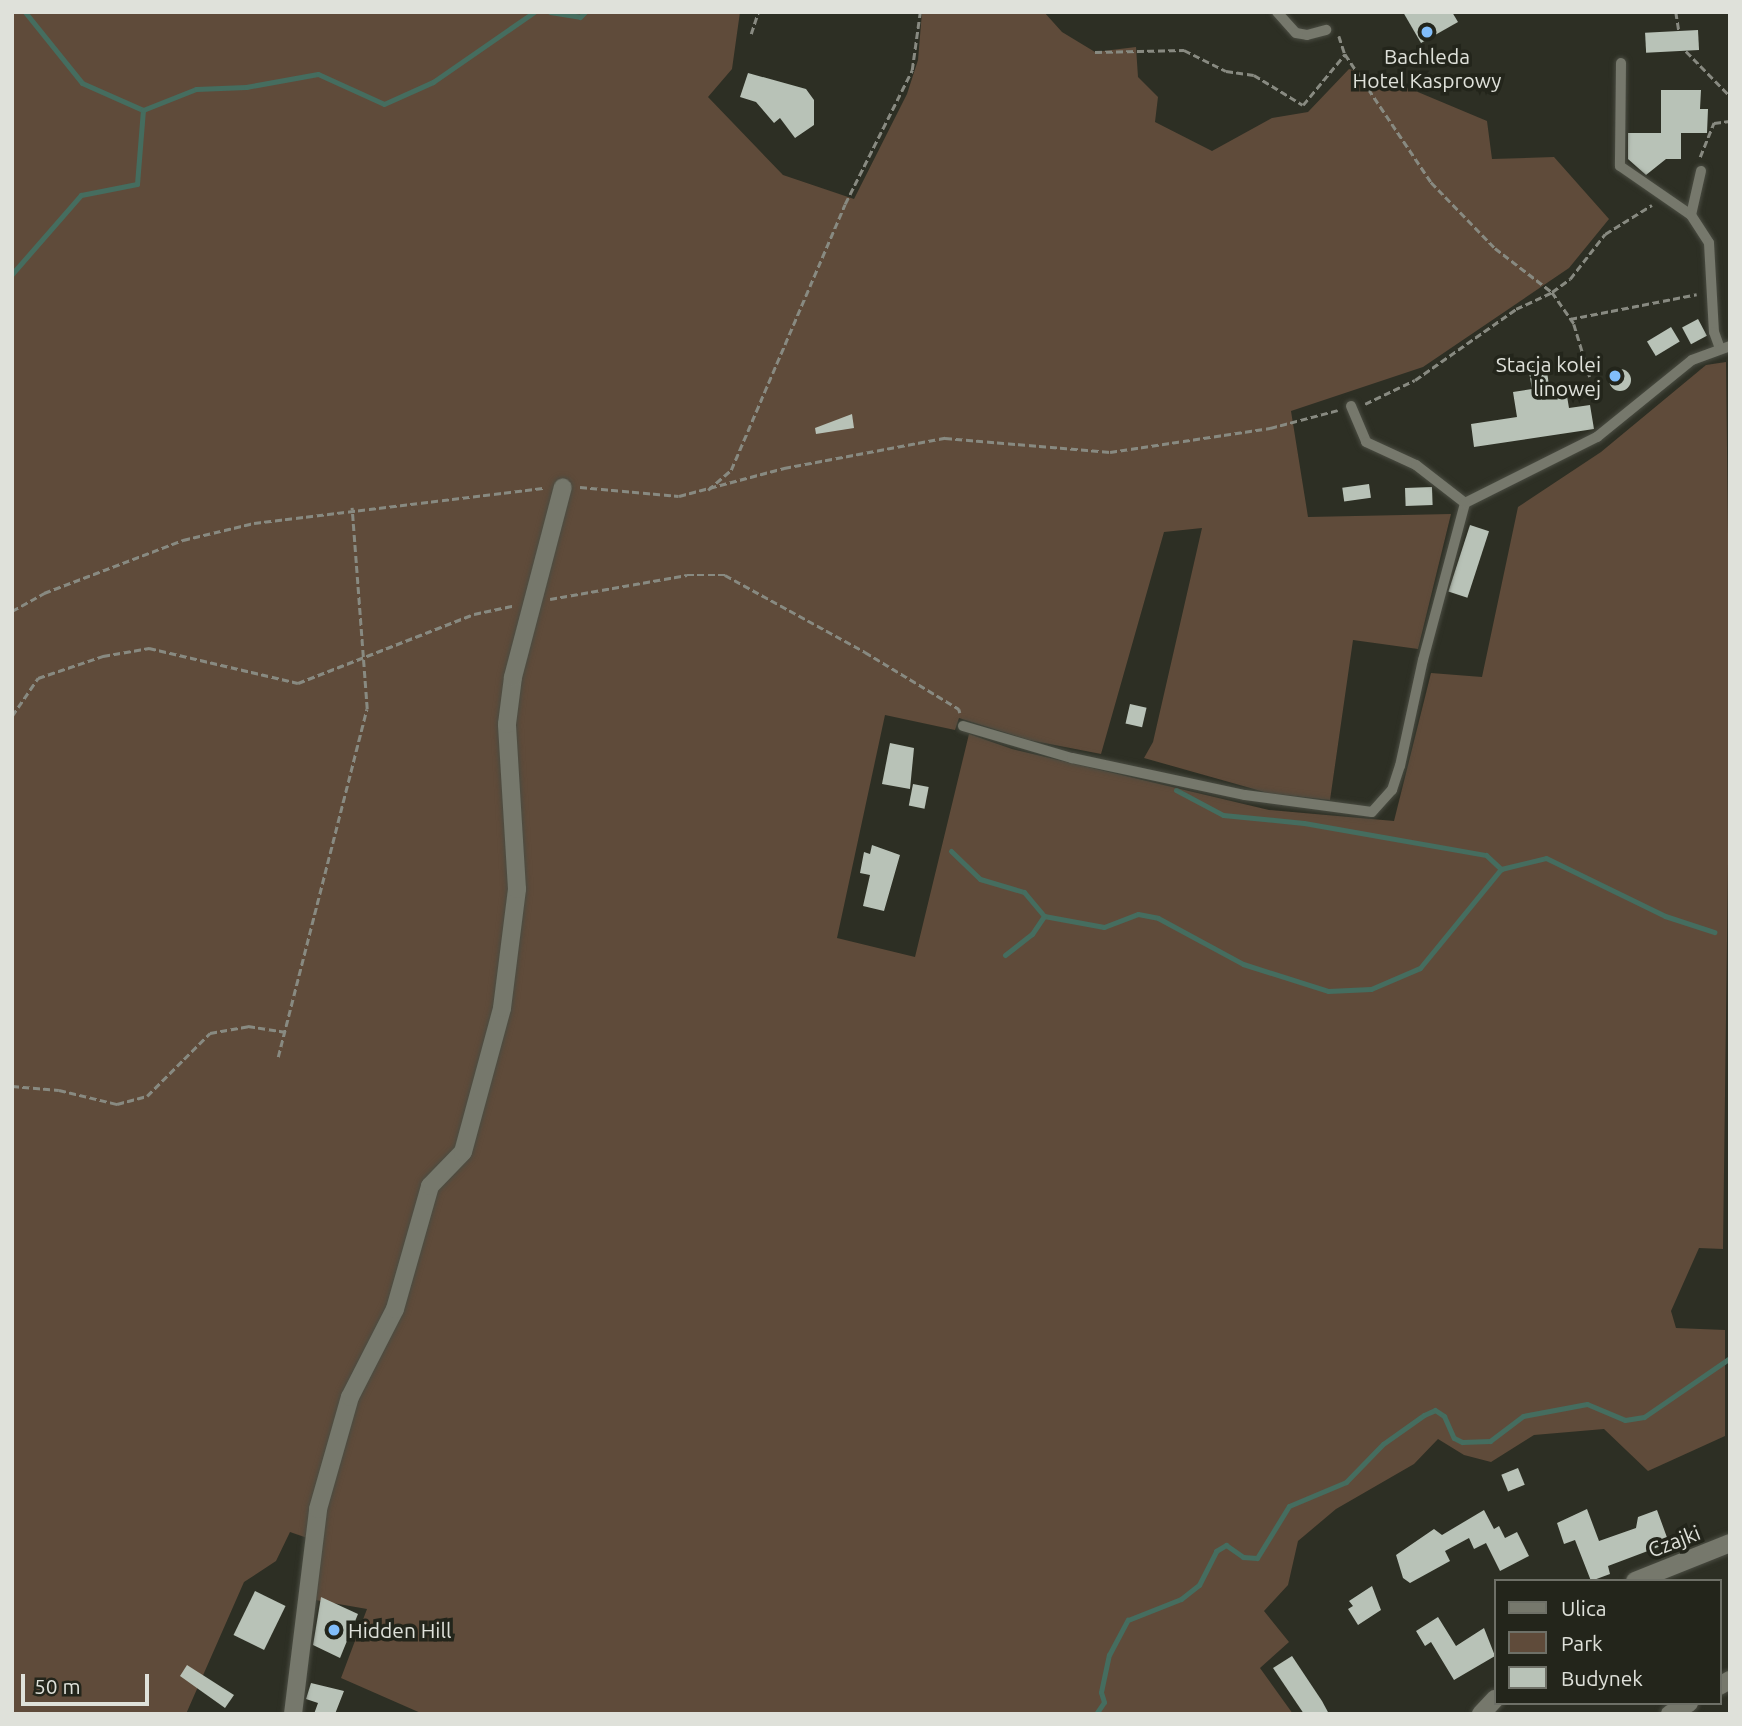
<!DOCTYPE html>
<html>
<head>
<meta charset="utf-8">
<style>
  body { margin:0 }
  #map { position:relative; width:1742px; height:1726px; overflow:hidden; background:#2d2f24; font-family:Ubuntu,sans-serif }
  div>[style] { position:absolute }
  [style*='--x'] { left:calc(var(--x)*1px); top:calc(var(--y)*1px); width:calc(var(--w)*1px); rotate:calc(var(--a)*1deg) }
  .green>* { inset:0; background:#5f4b3a }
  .stream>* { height:5px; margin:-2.5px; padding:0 2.5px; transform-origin:2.5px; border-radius:2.5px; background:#456d5f }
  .building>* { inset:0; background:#b8c2b7; transform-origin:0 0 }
  .round { border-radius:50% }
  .path>* { height:2.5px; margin-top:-1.25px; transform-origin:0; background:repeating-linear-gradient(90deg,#888a81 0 7px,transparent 0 10.5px) }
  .roads { filter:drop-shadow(0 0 2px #4a4c42) drop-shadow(0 0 2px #4a4c42) }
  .service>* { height:10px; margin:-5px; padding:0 5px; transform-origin:5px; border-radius:5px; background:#76786c }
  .minor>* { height:18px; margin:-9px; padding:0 9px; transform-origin:9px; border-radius:9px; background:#76786c }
  .dots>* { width:19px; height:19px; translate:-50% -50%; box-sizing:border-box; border:4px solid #23251b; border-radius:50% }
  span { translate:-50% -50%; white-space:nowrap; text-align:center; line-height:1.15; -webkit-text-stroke:7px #23251b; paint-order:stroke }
  .poi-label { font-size:21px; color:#dfe1da }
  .right { translate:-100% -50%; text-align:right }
  .left { translate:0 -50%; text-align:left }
  .street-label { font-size:21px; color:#dfe1da }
  .frame { position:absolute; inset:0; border:14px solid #dfe1da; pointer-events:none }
  .legend { position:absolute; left:1494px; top:1579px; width:228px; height:126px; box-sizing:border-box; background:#23251b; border:2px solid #6e7067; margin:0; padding:9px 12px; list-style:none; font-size:21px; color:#dfe1da }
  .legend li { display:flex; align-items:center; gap:14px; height:35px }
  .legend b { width:35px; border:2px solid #6e7067 }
  .scale { position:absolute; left:21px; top:1674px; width:128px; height:32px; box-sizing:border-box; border:4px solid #dfe1da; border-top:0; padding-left:9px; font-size:21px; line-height:24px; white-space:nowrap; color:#dfe1da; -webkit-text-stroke:5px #23251b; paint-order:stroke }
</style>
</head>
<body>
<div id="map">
  <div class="green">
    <i style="clip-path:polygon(12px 12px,740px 12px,732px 69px,708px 97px,783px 175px,854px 199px,907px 94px,918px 60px,922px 12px,1044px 12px,1062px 32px,1095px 52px,1136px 47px,1138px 77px,1158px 97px,1155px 122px,1212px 151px,1272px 118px,1308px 112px,1349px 69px,1394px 82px,1487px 121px,1492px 159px,1554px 157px,1609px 219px,1569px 268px,1423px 367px,1291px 411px,1308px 517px,1451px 514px,1418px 649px,1353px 640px,1330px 800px,1268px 793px,1144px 758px,1153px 742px,1202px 528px,1164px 532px,1101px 754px,1029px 740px,959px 718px,955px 730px,885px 715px,837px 938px,915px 957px,969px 734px,1012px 749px,1269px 810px,1394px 821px,1431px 673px,1482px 677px,1518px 507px,1601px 452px,1706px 365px,1726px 362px,1730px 709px,1723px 1249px,1699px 1248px,1671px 1311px,1676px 1328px,1725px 1330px,1725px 1436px,1648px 1471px,1604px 1429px,1534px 1435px,1491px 1462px,1464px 1455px,1438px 1439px,1414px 1464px,1336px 1509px,1298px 1541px,1288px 1585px,1264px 1611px,1289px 1642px,1260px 1668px,1293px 1714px,423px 1714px,341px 1678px,367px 1609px,304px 1598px,316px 1541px,290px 1532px,276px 1561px,244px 1582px,186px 1714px,12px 1714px)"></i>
  </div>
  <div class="stream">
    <i style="--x:25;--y:12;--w:91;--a:51.2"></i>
    <i style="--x:82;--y:83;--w:67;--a:23.9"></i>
    <i style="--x:550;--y:12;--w:30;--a:9"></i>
    <i style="--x:580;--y:17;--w:7;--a:-45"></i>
    <i style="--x:12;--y:274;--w:105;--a:-48.9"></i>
    <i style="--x:81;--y:195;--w:57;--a:-11.1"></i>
    <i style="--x:137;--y:184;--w:74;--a:-85.4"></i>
    <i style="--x:143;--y:110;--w:57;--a:-21.6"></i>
    <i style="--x:196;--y:89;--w:50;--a:-2.3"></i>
    <i style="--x:246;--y:87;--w:73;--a:-10.2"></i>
    <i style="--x:318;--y:74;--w:72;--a:24.4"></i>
    <i style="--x:384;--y:104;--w:54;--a:-24.2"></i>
    <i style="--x:433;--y:82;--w:123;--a:-34.7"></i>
    <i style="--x:1176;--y:790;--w:53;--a:28"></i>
    <i style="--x:1223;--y:815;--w:81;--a:5.6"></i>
    <i style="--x:1304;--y:823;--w:185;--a:10"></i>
    <i style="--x:1486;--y:855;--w:21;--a:43"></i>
    <i style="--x:951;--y:851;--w:40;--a:44"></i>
    <i style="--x:980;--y:879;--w:46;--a:16.5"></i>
    <i style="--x:1024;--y:892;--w:31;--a:50"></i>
    <i style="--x:1044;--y:916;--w:61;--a:10.4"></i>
    <i style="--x:1104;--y:927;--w:36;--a:-21"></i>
    <i style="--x:1138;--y:914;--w:20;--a:11"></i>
    <i style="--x:1158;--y:918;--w:97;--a:28.4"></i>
    <i style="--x:1243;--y:964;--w:89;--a:17.6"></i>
    <i style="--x:1328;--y:991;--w:43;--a:-2.7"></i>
    <i style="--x:1371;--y:989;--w:53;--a:-23.2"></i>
    <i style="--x:1420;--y:968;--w:128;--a:-50.7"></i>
    <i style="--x:1501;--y:869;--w:46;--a:-13.7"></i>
    <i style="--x:1546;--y:858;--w:132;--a:26"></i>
    <i style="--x:1665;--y:916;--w:52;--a:18.1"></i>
    <i style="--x:1005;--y:955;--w:34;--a:-38"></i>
    <i style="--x:1032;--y:934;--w:22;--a:-56"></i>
    <i style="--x:1096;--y:1714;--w:14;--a:-56"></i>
    <i style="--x:1104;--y:1702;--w:10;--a:-107"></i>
    <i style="--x:1101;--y:1692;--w:38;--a:-78"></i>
    <i style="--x:1109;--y:1655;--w:40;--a:-62"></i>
    <i style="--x:1128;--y:1620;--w:57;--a:-21.6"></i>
    <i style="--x:1181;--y:1599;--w:23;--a:-38"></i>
    <i style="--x:1199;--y:1585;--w:38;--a:-63"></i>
    <i style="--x:1216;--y:1551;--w:12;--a:-31"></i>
    <i style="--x:1226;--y:1545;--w:21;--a:35"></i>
    <i style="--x:1243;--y:1557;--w:14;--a:4"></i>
    <i style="--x:1257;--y:1558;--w:61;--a:-58.4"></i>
    <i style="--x:1289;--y:1506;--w:62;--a:-22.8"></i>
    <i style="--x:1346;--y:1482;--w:53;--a:-45.8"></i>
    <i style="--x:1383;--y:1444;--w:50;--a:-35.3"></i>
    <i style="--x:1424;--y:1415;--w:12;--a:-24"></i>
    <i style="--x:1435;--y:1410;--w:11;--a:34"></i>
    <i style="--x:1444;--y:1416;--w:24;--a:66"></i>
    <i style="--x:1454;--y:1438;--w:9;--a:27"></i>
    <i style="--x:1462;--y:1442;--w:28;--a:-2"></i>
    <i style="--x:1490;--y:1441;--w:41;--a:-37.1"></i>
    <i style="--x:1523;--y:1416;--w:65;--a:-10.6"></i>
    <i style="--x:1587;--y:1404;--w:41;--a:22.8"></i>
    <i style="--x:1625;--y:1420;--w:19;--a:-9"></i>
    <i style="--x:1644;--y:1417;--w:104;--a:-34.5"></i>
  </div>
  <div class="building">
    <i style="clip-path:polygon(1403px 12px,1452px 12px,1458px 22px,1421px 43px)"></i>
    <i style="left:1698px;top:30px;width:20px;height:53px;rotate:87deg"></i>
    <i style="clip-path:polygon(748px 73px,806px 89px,814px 100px,814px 125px,795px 138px,780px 118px,774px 123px,756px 102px,740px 97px)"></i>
    <i style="clip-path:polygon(1661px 90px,1701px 90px,1700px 109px,1708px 109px,1707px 133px,1681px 133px,1681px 159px,1666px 159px,1646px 175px,1628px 159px,1628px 133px,1661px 133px)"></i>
    <i style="left:1698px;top:319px;width:19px;height:18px;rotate:62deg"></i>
    <i style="left:1671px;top:327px;width:17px;height:28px;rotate:59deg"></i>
    <i style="clip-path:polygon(1546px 364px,1549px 386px,1565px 384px,1569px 408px,1590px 405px,1594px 429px,1474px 447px,1471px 424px,1517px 417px,1513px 392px,1532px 389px,1528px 366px)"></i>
    <i class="round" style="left:1609px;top:369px;width:22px;height:22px"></i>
    <i style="clip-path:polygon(852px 414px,854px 428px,816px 434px,815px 428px)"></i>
    <i style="left:1369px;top:484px;width:14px;height:27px;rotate:82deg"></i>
    <i style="left:1405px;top:488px;width:27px;height:18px;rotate:-2deg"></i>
    <i style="left:1470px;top:525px;width:20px;height:70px;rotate:18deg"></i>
    <i style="left:1130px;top:704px;width:17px;height:20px;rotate:13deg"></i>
    <i style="clip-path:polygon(890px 743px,914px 748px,910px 789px,882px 784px)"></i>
    <i style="left:913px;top:784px;width:16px;height:22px;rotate:11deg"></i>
    <i style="clip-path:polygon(872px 845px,900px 855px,884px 911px,863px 906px,870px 875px,860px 873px,864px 852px,870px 854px)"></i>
    <i style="left:1518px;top:1468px;width:18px;height:18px;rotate:68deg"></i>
    <i style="clip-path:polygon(1587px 1509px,1599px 1541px,1636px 1528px,1638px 1517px,1657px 1510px,1669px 1543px,1608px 1566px,1610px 1574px,1591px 1581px,1575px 1540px,1564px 1544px,1557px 1523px)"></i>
    <i style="clip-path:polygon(1484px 1510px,1494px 1529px,1499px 1526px,1505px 1538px,1517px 1532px,1529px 1556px,1500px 1571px,1486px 1543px,1474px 1549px,1469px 1538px,1445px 1551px,1450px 1561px,1410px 1583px,1403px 1578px,1396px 1555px,1434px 1529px,1442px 1535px)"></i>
    <i style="clip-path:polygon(1372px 1586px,1381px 1610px,1358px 1625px,1348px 1609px,1353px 1606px,1349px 1601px)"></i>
    <i style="left:255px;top:1591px;width:34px;height:49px;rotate:26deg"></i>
    <i style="clip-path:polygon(321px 1597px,358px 1614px,340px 1658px,313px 1645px)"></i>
    <i style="clip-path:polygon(1438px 1617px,1456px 1646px,1484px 1628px,1495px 1656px,1454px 1680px,1431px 1642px,1425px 1646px,1416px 1631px)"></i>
    <i style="clip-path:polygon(1292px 1656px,1322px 1701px,1329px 1714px,1304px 1714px,1273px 1668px)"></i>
    <i style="clip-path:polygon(187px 1665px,234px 1695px,225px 1708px,180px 1676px)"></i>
    <i style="clip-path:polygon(311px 1683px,344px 1691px,335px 1714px,314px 1714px,318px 1703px,306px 1699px)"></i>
  </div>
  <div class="path">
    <i style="--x:1522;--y:12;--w:1;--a:90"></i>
    <i style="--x:1676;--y:12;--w:19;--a:81"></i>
    <i style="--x:751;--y:34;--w:23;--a:-72"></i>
    <i style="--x:1339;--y:36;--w:19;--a:72"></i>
    <i style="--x:1345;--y:54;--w:154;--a:56.1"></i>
    <i style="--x:1431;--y:182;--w:92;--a:45.9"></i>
    <i style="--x:1495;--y:248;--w:72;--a:37.7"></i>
    <i style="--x:1552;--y:292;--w:39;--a:55"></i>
    <i style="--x:1574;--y:324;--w:55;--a:73.2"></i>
    <i style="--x:1686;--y:51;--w:63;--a:45.6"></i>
    <i style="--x:1095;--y:52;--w:89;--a:-1.3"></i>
    <i style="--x:1184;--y:50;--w:47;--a:26.6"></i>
    <i style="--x:1226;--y:71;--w:28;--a:8"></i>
    <i style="--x:1254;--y:75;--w:57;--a:31.5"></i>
    <i style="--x:1303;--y:105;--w:66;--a:-50.5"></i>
    <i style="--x:1700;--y:157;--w:37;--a:-68"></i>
    <i style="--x:1714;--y:123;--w:16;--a:-7"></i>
    <i style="--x:1570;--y:319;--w:129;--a:-11.1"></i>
    <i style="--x:1365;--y:404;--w:55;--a:-25.6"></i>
    <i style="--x:1415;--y:380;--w:123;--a:-35.1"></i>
    <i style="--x:1516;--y:309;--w:40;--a:-25"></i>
    <i style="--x:1552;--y:292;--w:22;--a:-36"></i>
    <i style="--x:1570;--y:279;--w:57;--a:-52.1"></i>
    <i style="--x:1605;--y:234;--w:55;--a:-31.7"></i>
    <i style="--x:580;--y:487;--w:99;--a:5.2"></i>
    <i style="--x:679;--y:496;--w:109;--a:-14.9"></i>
    <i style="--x:784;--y:468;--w:164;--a:-10.6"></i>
    <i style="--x:945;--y:438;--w:166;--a:4.8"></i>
    <i style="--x:1110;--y:452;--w:162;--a:-8.5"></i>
    <i style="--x:1270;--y:428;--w:70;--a:-14.8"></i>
    <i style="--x:708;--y:490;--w:30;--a:-41"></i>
    <i style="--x:731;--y:470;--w:289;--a:-66.8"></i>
    <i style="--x:845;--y:204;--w:150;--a:-63.4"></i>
    <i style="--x:912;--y:70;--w:59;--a:-82.1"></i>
    <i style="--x:550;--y:599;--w:139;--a:-9.9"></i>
    <i style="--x:687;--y:575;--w:38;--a:0"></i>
    <i style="--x:725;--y:575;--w:160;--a:28.8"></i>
    <i style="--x:865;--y:652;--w:110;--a:31.2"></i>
    <i style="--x:959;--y:709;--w:4;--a:76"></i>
    <i style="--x:12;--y:611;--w:37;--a:-29"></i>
    <i style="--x:44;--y:593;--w:149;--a:-20.9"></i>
    <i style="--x:183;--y:540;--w:73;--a:-13.5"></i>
    <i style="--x:254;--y:523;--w:293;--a:-6.9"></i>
    <i style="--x:12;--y:716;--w:46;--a:-55.6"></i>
    <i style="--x:38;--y:678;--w:69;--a:-18.7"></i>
    <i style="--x:103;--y:656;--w:47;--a:-9.9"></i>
    <i style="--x:149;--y:648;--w:153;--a:13.2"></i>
    <i style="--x:298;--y:683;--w:189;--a:-21.4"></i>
    <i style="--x:474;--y:614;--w:40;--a:-12"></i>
    <i style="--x:278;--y:1057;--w:359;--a:-75.7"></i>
    <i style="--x:367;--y:709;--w:202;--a:-94.3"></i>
    <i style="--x:12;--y:1086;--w:47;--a:4.9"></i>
    <i style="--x:59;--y:1090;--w:60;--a:13.6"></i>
    <i style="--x:117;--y:1104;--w:31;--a:-15"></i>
    <i style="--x:147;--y:1096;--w:89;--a:-45"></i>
    <i style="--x:210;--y:1033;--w:39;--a:-10"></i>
    <i style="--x:248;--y:1026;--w:37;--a:9"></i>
  </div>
  <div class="roads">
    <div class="service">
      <i style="--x:1277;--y:12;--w:28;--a:48"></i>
      <i style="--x:1296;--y:33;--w:11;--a:10"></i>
      <i style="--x:1307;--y:35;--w:20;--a:-15"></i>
      <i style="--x:1621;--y:63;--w:103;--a:90.6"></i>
      <i style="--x:1620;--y:166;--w:86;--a:34.6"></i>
      <i style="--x:1701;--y:171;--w:45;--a:102.8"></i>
      <i style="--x:1691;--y:215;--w:33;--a:57"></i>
      <i style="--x:1709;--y:243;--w:89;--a:86.8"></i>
      <i style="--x:1714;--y:332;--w:15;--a:70"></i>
      <i style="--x:1351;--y:406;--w:39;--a:67"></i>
      <i style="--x:1366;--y:442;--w:55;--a:24.7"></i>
      <i style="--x:1416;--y:465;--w:62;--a:37.8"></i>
      <i style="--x:963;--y:726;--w:114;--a:16.4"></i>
      <i style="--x:1072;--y:758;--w:177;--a:12.1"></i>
      <i style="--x:1245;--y:795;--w:128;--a:7.6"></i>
      <i style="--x:1372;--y:812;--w:30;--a:-48"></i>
      <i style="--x:1392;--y:790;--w:25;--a:-72"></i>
      <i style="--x:1400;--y:766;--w:108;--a:-77.8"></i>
      <i style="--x:1423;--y:660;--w:163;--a:-75"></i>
      <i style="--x:1465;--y:503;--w:148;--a:-26.6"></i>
      <i style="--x:1597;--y:437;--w:122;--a:-39"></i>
      <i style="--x:1692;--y:360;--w:40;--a:-20.2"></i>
    </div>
    <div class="minor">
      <i style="--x:1635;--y:1581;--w:102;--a:-21.8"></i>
      <i style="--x:1719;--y:1686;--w:13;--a:-29"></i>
      <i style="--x:293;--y:1714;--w:207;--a:-83"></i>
      <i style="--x:318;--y:1509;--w:116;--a:-74.1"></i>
      <i style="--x:350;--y:1397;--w:99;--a:-62.9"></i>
      <i style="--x:395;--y:1309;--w:128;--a:-74.1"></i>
      <i style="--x:430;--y:1186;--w:47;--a:-45.9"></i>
      <i style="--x:463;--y:1152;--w:149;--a:-74.8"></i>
      <i style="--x:502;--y:1008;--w:120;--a:-82.8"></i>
      <i style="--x:517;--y:889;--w:165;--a:-93.5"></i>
      <i style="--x:507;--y:724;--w:47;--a:-82.7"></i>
      <i style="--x:513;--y:677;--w:196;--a:-75.3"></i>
      <i style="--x:1481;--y:1714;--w:21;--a:-47"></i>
      <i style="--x:1670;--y:1714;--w:22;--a:-30"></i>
    </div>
  </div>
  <div class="dots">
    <i style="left:1427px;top:32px;background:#81bdfa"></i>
    <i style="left:1615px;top:376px;background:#81bdfa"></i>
    <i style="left:334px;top:1630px;background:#81bdfa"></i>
  </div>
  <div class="poi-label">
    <span style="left:1427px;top:68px">Bachleda<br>Hotel Kasprowy</span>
    <span class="right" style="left:1601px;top:376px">Stacja kolei<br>linowej</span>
    <span class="left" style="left:348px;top:1630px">Hidden Hill</span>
  </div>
  <div class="street-label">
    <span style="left:1674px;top:1541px;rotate:-21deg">Czajki</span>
  </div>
  <div class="frame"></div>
  <ul class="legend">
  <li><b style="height:9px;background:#76786c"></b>Ulica</li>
  <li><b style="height:19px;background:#5f4b3a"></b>Park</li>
  <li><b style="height:19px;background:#b8c2b7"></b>Budynek</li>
  </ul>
  <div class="scale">50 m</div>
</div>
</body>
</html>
